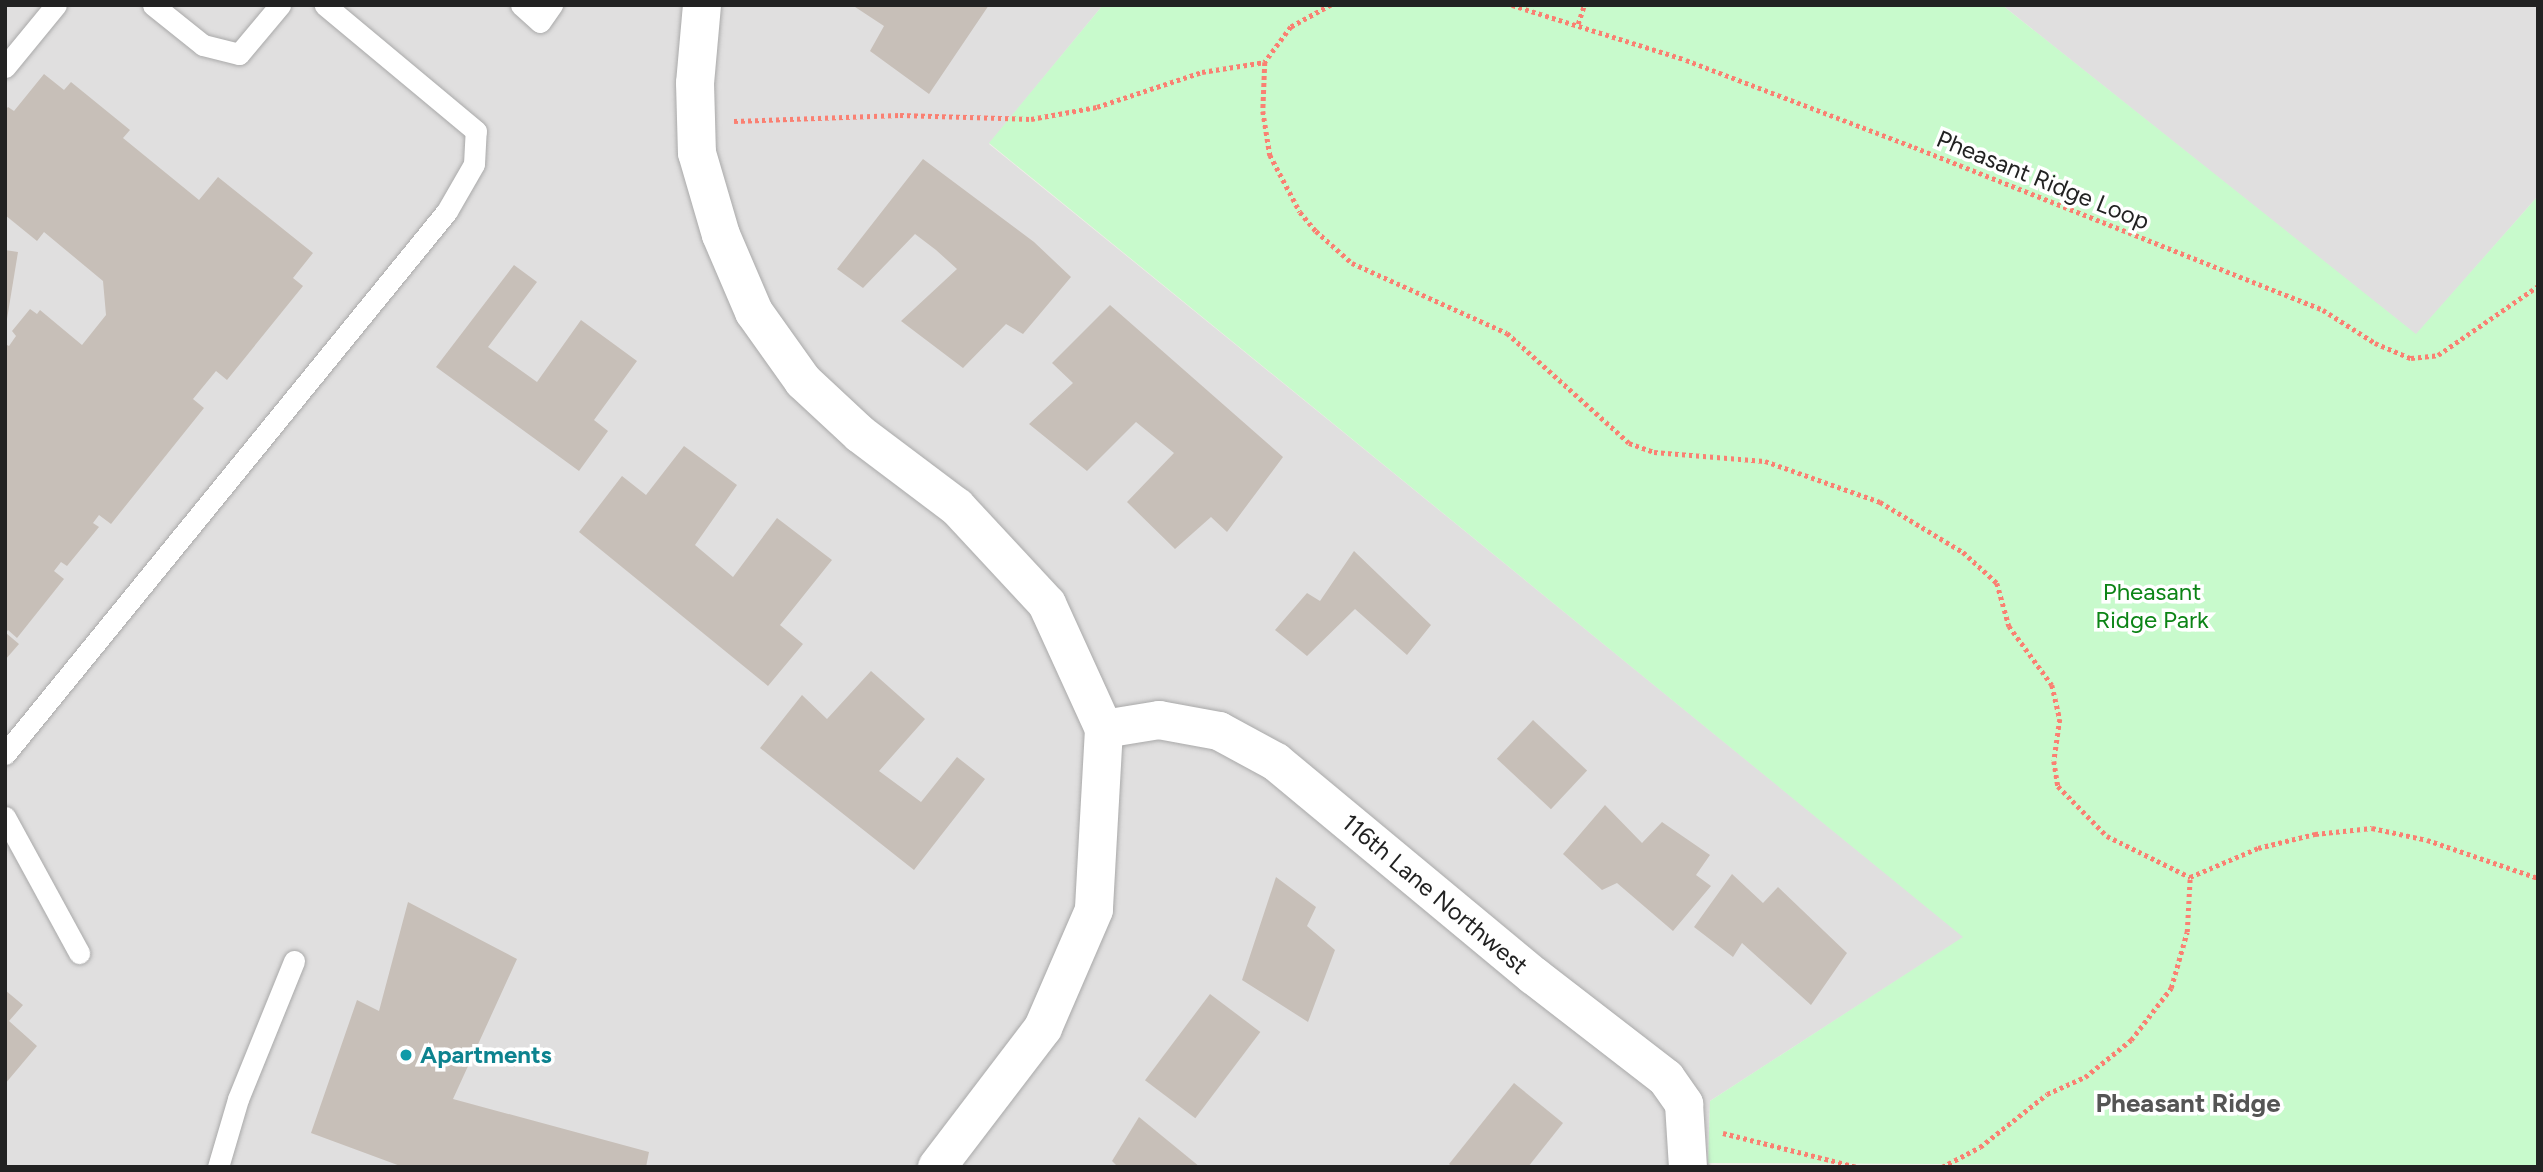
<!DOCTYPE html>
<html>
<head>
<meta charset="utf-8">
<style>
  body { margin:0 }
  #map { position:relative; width:2543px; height:1172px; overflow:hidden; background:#f2efe9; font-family:Figtree,sans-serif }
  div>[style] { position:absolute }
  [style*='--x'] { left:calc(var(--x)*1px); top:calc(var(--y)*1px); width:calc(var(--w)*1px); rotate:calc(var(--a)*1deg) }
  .residential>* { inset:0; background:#e0dfdf }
  .park>* { inset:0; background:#c8facc }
  .building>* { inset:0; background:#c7bfb8; transform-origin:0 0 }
  .path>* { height:4.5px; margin-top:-2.25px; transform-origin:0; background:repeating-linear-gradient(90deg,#fa8072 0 3.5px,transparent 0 7px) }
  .roads { filter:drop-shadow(0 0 2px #a9a9a9) drop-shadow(0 0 2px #a9a9a9) }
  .service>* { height:21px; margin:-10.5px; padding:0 10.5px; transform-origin:10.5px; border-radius:10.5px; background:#fff }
  .minor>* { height:38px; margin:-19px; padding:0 19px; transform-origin:19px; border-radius:19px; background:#fff }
  .dots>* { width:19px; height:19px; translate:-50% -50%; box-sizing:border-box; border:4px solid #fff; border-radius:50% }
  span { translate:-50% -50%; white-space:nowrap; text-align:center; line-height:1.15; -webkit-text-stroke:7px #fff; paint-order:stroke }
  .street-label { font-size:24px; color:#222 }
  .park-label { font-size:24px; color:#0c8416 }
  .culture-label { font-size:24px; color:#0d838f; font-weight:700 }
  .left { translate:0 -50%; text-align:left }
  .neighbourhood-label { font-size:26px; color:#555; font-weight:700 }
  .frame { position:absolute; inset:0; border:7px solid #222; pointer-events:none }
</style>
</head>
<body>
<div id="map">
  <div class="residential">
    <i style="clip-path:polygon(5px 5px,1103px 5px,989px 144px,1964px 937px,1710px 1101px,1708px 1163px,1713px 1167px,5px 1167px)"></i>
    <i style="clip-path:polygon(2002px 5px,2538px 5px,2538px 196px,2416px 335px)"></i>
  </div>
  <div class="park">
    <i style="clip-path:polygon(1103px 5px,2002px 5px,2416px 334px,2538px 196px,2538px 1167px,1708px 1163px,1710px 1101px,1963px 937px,989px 143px)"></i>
  </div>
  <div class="building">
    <i style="clip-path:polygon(852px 5px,989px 5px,929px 94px,870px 51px,884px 26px)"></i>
    <i style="clip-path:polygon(44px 74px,64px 90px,71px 82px,130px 130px,123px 138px,199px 200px,218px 177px,313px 253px,293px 278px,303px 286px,227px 380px,216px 371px,193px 399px,204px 408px,111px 524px,99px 515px,93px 523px,99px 527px,67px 566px,61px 562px,54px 571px,64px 579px,17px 638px,8px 630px,6px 633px,19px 644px,5px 660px,5px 344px,9px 346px,16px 336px,12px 331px,30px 309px,37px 314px,40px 310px,82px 345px,106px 315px,103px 281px,44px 232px,37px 241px,5px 215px,5px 110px,8px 107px,14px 111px)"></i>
    <i style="clip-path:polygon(923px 159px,1034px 242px,1071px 277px,1023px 334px,1006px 324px,963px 368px,901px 321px,957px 269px,936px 250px,915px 234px,863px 288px,837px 269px)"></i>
    <i style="clip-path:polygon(5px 250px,18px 252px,7px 319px,5px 318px)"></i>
    <i style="clip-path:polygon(514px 265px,537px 282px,488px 347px,537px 382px,581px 320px,637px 361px,594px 420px,608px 431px,579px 471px,436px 367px)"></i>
    <i style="clip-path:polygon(1110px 305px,1283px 457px,1227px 532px,1211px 517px,1175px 549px,1127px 502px,1174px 453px,1136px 422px,1087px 471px,1029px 424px,1073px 383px,1052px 363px)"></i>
    <i style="clip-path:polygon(684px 446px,737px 485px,695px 545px,733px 577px,777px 518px,832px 560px,780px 625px,803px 644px,768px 686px,579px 532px,622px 476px,646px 495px)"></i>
    <i style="clip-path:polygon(1354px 551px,1431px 625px,1407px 655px,1355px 609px,1307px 656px,1275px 630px,1307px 593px,1320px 601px)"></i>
    <i style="clip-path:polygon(871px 671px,925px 719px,879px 771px,921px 802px,957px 757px,985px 779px,914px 870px,760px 748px,802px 695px,827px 719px)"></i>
    <i style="left:1533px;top:720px;width:74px;height:53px;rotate:43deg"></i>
    <i style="clip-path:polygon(1605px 805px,1642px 843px,1662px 822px,1710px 855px,1696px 875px,1711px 886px,1673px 931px,1617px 883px,1602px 890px,1563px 854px)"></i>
    <i style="clip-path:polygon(1732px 874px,1763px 903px,1778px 887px,1847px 953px,1811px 1005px,1742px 943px,1733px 957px,1694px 927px)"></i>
    <i style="clip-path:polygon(1276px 877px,1316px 907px,1307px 926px,1335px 950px,1308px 1022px,1242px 980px)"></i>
    <i style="clip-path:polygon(408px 902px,517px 959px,453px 1099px,649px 1152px,646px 1167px,403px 1167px,311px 1133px,357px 1000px,379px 1011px)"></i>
    <i style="clip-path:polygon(5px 990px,23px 1005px,9px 1021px,37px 1046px,5px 1084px)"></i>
    <i style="left:1210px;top:994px;width:63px;height:108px;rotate:37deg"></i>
    <i style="clip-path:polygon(1514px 1083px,1563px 1123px,1528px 1167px,1453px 1167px,1449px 1164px)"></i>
    <i style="clip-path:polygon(1139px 1117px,1200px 1167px,1118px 1167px,1112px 1161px)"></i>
  </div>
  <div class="path">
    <i style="--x:1331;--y:5;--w:46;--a:151.2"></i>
    <i style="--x:1291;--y:27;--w:44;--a:126.6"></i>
    <i style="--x:1265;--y:62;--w:49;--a:92.3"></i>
    <i style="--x:1263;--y:111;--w:45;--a:81"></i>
    <i style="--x:1270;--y:155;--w:64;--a:62.2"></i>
    <i style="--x:1300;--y:212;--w:25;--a:50"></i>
    <i style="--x:1316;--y:231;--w:48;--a:41.6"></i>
    <i style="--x:1352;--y:263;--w:170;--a:24.3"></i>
    <i style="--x:1507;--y:333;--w:164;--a:42"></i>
    <i style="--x:1629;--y:443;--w:27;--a:20"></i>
    <i style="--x:1654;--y:452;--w:111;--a:4.6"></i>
    <i style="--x:1765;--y:461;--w:122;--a:19.6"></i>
    <i style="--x:1880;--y:502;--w:97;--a:31.1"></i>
    <i style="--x:1963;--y:552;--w:46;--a:42.4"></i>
    <i style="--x:1997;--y:583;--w:45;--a:74.4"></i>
    <i style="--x:2009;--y:626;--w:73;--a:53.9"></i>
    <i style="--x:2052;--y:685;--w:35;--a:77"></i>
    <i style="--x:2060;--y:719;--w:42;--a:98.1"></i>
    <i style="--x:2054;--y:761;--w:25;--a:81"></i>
    <i style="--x:2058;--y:786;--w:70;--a:45.6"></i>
    <i style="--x:2107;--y:836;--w:93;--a:26.3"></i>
    <i style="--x:2190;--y:877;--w:74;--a:-23.1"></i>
    <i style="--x:2258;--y:848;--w:59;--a:-13.8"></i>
    <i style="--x:2315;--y:834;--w:57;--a:-6"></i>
    <i style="--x:2372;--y:828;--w:56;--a:12.3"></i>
    <i style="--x:2427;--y:840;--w:117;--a:18.9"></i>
    <i style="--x:1512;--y:5;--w:182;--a:17.5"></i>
    <i style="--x:1686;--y:60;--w:244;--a:20.9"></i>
    <i style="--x:1914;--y:147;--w:440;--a:21.7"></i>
    <i style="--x:2323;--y:310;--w:62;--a:32.4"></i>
    <i style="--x:2375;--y:343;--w:39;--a:23"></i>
    <i style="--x:2411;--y:358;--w:27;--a:-6"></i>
    <i style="--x:2438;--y:355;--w:121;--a:-34.6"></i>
    <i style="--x:1578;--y:24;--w:20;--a:-72"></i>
    <i style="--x:734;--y:121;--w:166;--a:-2.1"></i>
    <i style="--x:900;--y:115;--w:131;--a:1.7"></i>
    <i style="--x:1031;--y:119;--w:67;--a:-10.3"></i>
    <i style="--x:1097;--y:107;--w:111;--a:-18.4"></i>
    <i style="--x:1202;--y:72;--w:64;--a:-9"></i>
    <i style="--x:1723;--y:1133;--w:138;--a:14.2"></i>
    <i style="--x:1942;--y:1167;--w:43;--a:-27.8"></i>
    <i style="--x:1980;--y:1147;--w:85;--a:-38.3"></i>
    <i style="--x:2047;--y:1094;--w:42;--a:-24.1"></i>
    <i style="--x:2085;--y:1077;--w:59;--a:-38.8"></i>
    <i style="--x:2131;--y:1040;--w:66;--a:-52.4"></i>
    <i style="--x:2171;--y:988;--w:58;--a:-74.1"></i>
    <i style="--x:2187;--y:932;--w:55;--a:-86.9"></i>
  </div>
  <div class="roads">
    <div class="service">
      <i style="--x:153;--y:5;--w:64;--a:38.7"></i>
      <i style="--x:203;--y:45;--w:37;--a:14"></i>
      <i style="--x:239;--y:54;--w:64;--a:-50.1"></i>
      <i style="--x:521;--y:5;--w:25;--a:42"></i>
      <i style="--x:540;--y:22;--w:21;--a:-55"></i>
      <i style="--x:5;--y:67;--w:80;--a:-50.6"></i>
      <i style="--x:5;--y:754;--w:700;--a:-50.85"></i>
      <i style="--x:447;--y:211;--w:54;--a:-60.1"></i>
      <i style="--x:474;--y:164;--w:33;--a:-87"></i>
      <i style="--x:476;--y:131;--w:197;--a:-140.2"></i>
      <i style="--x:5;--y:817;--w:155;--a:61.4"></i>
      <i style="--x:218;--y:1167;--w:71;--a:-73.6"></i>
      <i style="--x:238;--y:1099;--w:149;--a:-67.9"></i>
    </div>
    <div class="minor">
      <i style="--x:702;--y:5;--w:78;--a:95.1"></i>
      <i style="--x:695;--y:83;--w:70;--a:88.4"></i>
      <i style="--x:697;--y:153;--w:85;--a:73.7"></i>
      <i style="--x:721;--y:235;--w:84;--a:66.8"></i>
      <i style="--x:754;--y:312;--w:85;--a:54.6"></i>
      <i style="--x:803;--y:381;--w:78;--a:42.9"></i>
      <i style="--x:860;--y:434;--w:121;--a:37"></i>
      <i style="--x:957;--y:507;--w:132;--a:47.1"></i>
      <i style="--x:1047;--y:604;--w:137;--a:65.5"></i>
      <i style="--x:1104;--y:729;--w:181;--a:93.2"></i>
      <i style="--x:1094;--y:910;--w:129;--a:113.4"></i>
      <i style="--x:1043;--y:1028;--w:175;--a:127.3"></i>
      <i style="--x:1104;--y:729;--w:56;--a:-9.3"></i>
      <i style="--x:1159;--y:720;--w:61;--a:10.4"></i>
      <i style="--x:1219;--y:731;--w:65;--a:28.5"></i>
      <i style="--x:1276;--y:762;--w:335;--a:39.7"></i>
      <i style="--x:1534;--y:976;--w:167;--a:37.7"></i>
      <i style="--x:1666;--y:1078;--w:32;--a:55"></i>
      <i style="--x:1684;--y:1104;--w:63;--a:86.4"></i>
    </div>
  </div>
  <div class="dots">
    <i style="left:406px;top:1055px;background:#0f9aa8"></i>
  </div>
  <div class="street-label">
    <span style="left:2043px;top:180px;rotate:22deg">Pheasant Ridge Loop</span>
    <span style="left:1435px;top:894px;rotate:40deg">116th Lane Northwest</span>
  </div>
  <div class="park-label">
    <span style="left:2152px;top:606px">Pheasant<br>Ridge Park</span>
  </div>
  <div class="culture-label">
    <span class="left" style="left:420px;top:1055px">Apartments</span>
  </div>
  <div class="neighbourhood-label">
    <span style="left:2188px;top:1104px">Pheasant Ridge</span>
  </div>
  <div class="frame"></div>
</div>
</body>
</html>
